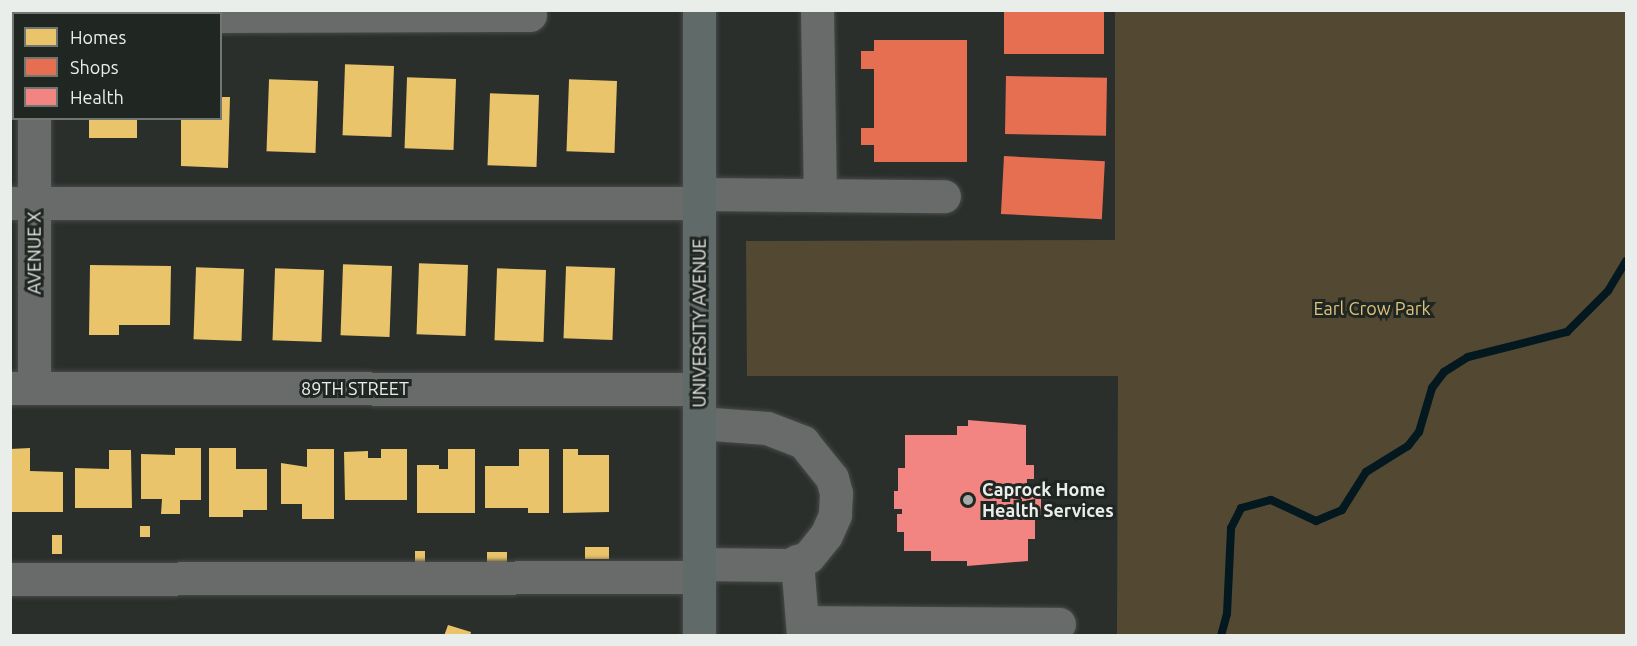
<!DOCTYPE html>
<html>
<head>
<meta charset="utf-8">
<style>
  body { margin:0 }
  #map { position:relative; width:1637px; height:646px; overflow:hidden; background:#2b2f2c; font-family:Ubuntu,sans-serif }
  div>[style] { position:absolute }
  [style*='--x'] { left:calc(var(--x)*1px); top:calc(var(--y)*1px); width:calc(var(--w)*1px); rotate:calc(var(--a)*1deg) }
  .green>* { inset:0; background:#534932 }
  .homes>* { inset:0; background:#e9c46a; transform-origin:0 0 }
  .shops>* { inset:0; background:#e76f51; transform-origin:0 0 }
  .health>* { inset:0; background:#f28482 }
  .stream>* { height:8px; margin:-4px; padding:0 4px; transform-origin:4px; border-radius:4px; background:#04181f }
  .roads { filter:drop-shadow(0 0 2px #474a48) drop-shadow(0 0 2px #474a48) }
  .minor>* { height:33px; margin:-16.5px; padding:0 16.5px; transform-origin:16.5px; border-radius:16.5px; background:#686b69 }
  .major>* { height:33px; margin:-16.5px; padding:0 16.5px; transform-origin:16.5px; border-radius:16.5px; background:#606a68 }
  .dots>* { width:16px; height:16px; translate:-50% -50%; box-sizing:border-box; border:3px solid #202622; border-radius:50% }
  span { translate:-50% -50%; white-space:nowrap; text-align:center; line-height:1.15; -webkit-text-stroke:6px #202622; paint-order:stroke }
  .street-label { font-size:18px; color:#eaeeeb }
  .park-label { font-size:18px; color:#dfc27c }
  .poi-label { font-size:18px; color:#eaeeeb; font-weight:700 }
  .left { translate:0 -50%; text-align:left }
  .frame { position:absolute; inset:0; border:12px solid #eaeeeb; pointer-events:none }
  .legend { position:absolute; left:12px; top:12px; width:210px; height:108px; box-sizing:border-box; background:#202622; border:2px solid #717672; margin:0; padding:8px 10px; list-style:none; font-size:18px; color:#eaeeeb }
  .legend li { display:flex; align-items:center; gap:12px; height:30px }
  .legend b { width:30px; border:2px solid #717672 }
</style>
</head>
<body>
<div id="map">
  <div class="green">
    <i style="clip-path:polygon(1115px 11px,1626px 11px,1626px 635px,1117px 635px,1118px 376px,747px 376px,746px 241px,1115px 240px)"></i>
  </div>
  <div class="homes">
    <i style="left:394px;top:66px;width:71px;height:49px;rotate:92deg"></i>
    <i style="left:456px;top:79px;width:71px;height:49px;rotate:92deg"></i>
    <i style="left:318px;top:81px;width:72px;height:49px;rotate:92deg"></i>
    <i style="left:617px;top:81px;width:72px;height:48px;rotate:92deg"></i>
    <i style="left:539px;top:95px;width:72px;height:49px;rotate:92deg"></i>
    <i style="clip-path:polygon(220px 97px,230px 97px,228px 168px,181px 166px,181px 118px,220px 118px)"></i>
    <i style="left:89px;top:118px;width:48px;height:20px"></i>
    <i style="clip-path:polygon(90px 265px,171px 266px,170px 325px,119px 325px,119px 335px,89px 335px)"></i>
    <i style="left:468px;top:265px;width:71px;height:49px;rotate:92deg"></i>
    <i style="left:392px;top:266px;width:71px;height:49px;rotate:92deg"></i>
    <i style="left:615px;top:268px;width:72px;height:49px;rotate:92deg"></i>
    <i style="left:244px;top:269px;width:72px;height:48px;rotate:92deg"></i>
    <i style="left:324px;top:270px;width:72px;height:49px;rotate:92deg"></i>
    <i style="left:546px;top:270px;width:72px;height:49px;rotate:92deg"></i>
    <i style="clip-path:polygon(30px 448px,30px 471px,63px 472px,63px 512px,10px 512px,10px 449px)"></i>
    <i style="clip-path:polygon(175px 448px,201px 448px,201px 500px,180px 500px,180px 514px,161px 514px,162px 499px,141px 499px,141px 454px,175px 455px)"></i>
    <i style="clip-path:polygon(209px 448px,236px 448px,236px 469px,267px 469px,267px 510px,243px 510px,243px 517px,209px 517px)"></i>
    <i style="clip-path:polygon(307px 449px,334px 449px,334px 519px,302px 519px,302px 504px,281px 504px,281px 463px,307px 467px)"></i>
    <i style="clip-path:polygon(381px 449px,407px 449px,407px 500px,345px 500px,344px 452px,368px 451px,368px 458px,381px 458px)"></i>
    <i style="clip-path:polygon(448px 449px,475px 449px,475px 513px,417px 513px,417px 465px,439px 465px,439px 469px,448px 469px)"></i>
    <i style="clip-path:polygon(519px 449px,549px 449px,549px 513px,528px 513px,528px 508px,485px 508px,485px 466px,519px 466px)"></i>
    <i style="clip-path:polygon(563px 449px,578px 449px,578px 455px,609px 455px,609px 512px,563px 513px)"></i>
    <i style="clip-path:polygon(109px 450px,131px 450px,132px 508px,75px 508px,75px 468px,109px 469px)"></i>
    <i style="left:140px;top:526px;width:10px;height:11px"></i>
    <i style="left:52px;top:535px;width:10px;height:19px"></i>
    <i style="left:585px;top:547px;width:24px;height:12px"></i>
    <i style="left:415px;top:551px;width:10px;height:11px"></i>
    <i style="left:487px;top:552px;width:20px;height:13px"></i>
    <i style="clip-path:polygon(448px 625px,471px 632px,470px 636px,444px 636px)"></i>
  </div>
  <div class="shops">
    <i style="left:1004px;top:10px;width:100px;height:44px"></i>
    <i style="clip-path:polygon(874px 40px,967px 40px,967px 162px,874px 162px,874px 145px,861px 145px,861px 128px,874px 128px,874px 69px,861px 69px,861px 51px,874px 51px)"></i>
    <i style="left:1006px;top:76px;width:101px;height:58px;rotate:1deg"></i>
    <i style="left:1004px;top:156px;width:101px;height:58px;rotate:3deg"></i>
  </div>
  <div class="health">
    <i style="clip-path:polygon(968px 420px,1026px 425px,1026px 465px,1034px 465px,1034px 479px,1027px 479px,1027px 485px,1041px 485px,1041px 515px,1027px 515px,1027px 520px,1035px 520px,1035px 539px,1028px 539px,1028px 561px,967px 566px,967px 561px,931px 561px,931px 551px,904px 551px,904px 532px,897px 532px,897px 514px,902px 514px,902px 509px,894px 509px,894px 491px,898px 491px,898px 468px,905px 468px,905px 435px,957px 435px,957px 426px,968px 426px)"></i>
  </div>
  <div class="stream">
    <i style="--x:1221;--y:636;--w:23;--a:-75"></i>
    <i style="--x:1227;--y:614;--w:86;--a:-87.3"></i>
    <i style="--x:1231;--y:528;--w:22;--a:-63"></i>
    <i style="--x:1241;--y:508;--w:31;--a:-15"></i>
    <i style="--x:1271;--y:500;--w:50;--a:25"></i>
    <i style="--x:1316;--y:521;--w:28;--a:-23"></i>
    <i style="--x:1342;--y:510;--w:45;--a:-57.7"></i>
    <i style="--x:1366;--y:472;--w:49;--a:-31.8"></i>
    <i style="--x:1408;--y:446;--w:18;--a:-52"></i>
    <i style="--x:1419;--y:432;--w:46;--a:-73.5"></i>
    <i style="--x:1432;--y:388;--w:20;--a:-53"></i>
    <i style="--x:1444;--y:372;--w:28;--a:-32"></i>
    <i style="--x:1468;--y:357;--w:102;--a:-14.2"></i>
    <i style="--x:1567;--y:332;--w:58;--a:-45"></i>
    <i style="--x:1608;--y:291;--w:35;--a:-59"></i>
  </div>
  <div class="roads">
    <div class="minor">
      <i style="--x:817;--y:10;--w:185;--a:89.1"></i>
      <i style="--x:220;--y:16;--w:310;--a:-0.2"></i>
      <i style="--x:10;--y:17;--w:4;--a:0"></i>
      <i style="--x:699;--y:194;--w:245;--a:0.5"></i>
      <i style="--x:10;--y:203;--w:689;--a:0"></i>
      <i style="--x:10;--y:388;--w:689;--a:0.08"></i>
      <i style="--x:34;--y:388;--w:270;--a:-90"></i>
      <i style="--x:699;--y:423;--w:68;--a:4.2"></i>
      <i style="--x:767;--y:428;--w:39;--a:21"></i>
      <i style="--x:803;--y:442;--w:46;--a:51.1"></i>
      <i style="--x:832;--y:478;--w:16;--a:75"></i>
      <i style="--x:836;--y:493;--w:22;--a:93"></i>
      <i style="--x:835;--y:515;--w:22;--a:114"></i>
      <i style="--x:826;--y:535;--w:28;--a:129"></i>
      <i style="--x:808;--y:557;--w:22;--a:158"></i>
      <i style="--x:788;--y:565;--w:89;--a:-179.4"></i>
      <i style="--x:797;--y:561;--w:75;--a:85.4"></i>
      <i style="--x:10;--y:579;--w:689;--a:-0.17"></i>
      <i style="--x:803;--y:622;--w:256;--a:0.4"></i>
    </div>
    <div class="major">
      <i style="--x:699;--y:10;--w:626;--a:90"></i>
    </div>
  </div>
  <div class="dots">
    <i style="left:968px;top:500px;background:#a7aba8"></i>
  </div>
  <div class="street-label">
    <span style="left:34px;top:253px;rotate:-90deg">AVENUE X</span>
    <span style="left:699px;top:323px;rotate:-90deg">UNIVERSITY AVENUE</span>
    <span style="left:355px;top:388px">89TH STREET</span>
  </div>
  <div class="park-label">
    <span style="left:1372px;top:308px">Earl Crow Park</span>
  </div>
  <div class="poi-label">
    <span class="left" style="left:982px;top:500px">Caprock Home<br>Health Services</span>
  </div>
  <div class="frame"></div>
  <ul class="legend">
  <li><b style="height:16px;background:#e9c46a"></b>Homes</li>
  <li><b style="height:16px;background:#e76f51"></b>Shops</li>
  <li><b style="height:16px;background:#f28482"></b>Health</li>
  </ul>
</div>
</body>
</html>
